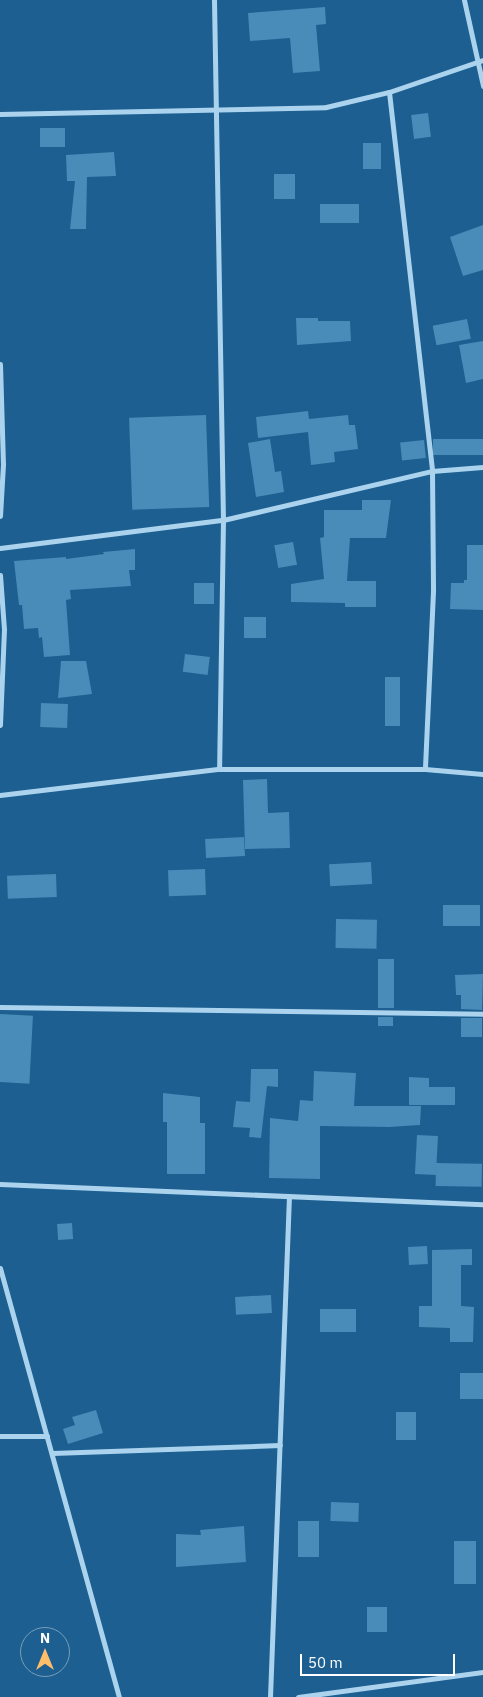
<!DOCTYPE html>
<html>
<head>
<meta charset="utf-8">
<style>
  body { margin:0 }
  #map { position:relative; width:483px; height:1697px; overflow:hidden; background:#1c5f90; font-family:"IBM Plex Sans",sans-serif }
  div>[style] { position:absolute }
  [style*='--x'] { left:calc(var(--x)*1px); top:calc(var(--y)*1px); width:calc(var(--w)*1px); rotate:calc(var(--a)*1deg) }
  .building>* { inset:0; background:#498bb9; transform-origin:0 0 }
  .minor>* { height:5px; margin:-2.5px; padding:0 2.5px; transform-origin:2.5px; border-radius:2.5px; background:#abd3ee }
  span { translate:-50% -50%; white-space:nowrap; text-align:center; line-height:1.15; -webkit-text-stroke:4px #1c5f90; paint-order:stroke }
  .north { position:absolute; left:20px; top:1627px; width:50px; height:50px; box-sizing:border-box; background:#1c5f90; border:1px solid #779fbc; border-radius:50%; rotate:0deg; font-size:14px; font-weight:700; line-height:20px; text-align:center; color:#fff }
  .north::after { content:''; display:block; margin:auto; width:18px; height:22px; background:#febe69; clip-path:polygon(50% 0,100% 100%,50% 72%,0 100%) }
  .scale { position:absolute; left:300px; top:1654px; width:155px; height:22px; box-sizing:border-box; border:2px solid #fff; border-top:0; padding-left:6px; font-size:15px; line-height:18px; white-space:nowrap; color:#fff; -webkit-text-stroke:4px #1c5f90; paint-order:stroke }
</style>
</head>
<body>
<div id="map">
  <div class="building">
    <i style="clip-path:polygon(325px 7px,326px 24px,316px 25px,320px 71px,293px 73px,290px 38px,250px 41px,248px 13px)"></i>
    <i style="left:428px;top:113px;width:24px;height:17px;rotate:83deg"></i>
    <i style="left:40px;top:128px;width:25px;height:19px"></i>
    <i style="left:363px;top:143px;width:18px;height:26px"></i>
    <i style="clip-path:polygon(114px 152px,116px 176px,87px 177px,86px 229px,70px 229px,75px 181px,67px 181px,66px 155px)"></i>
    <i style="left:274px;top:174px;width:21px;height:25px"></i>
    <i style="left:359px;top:204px;width:19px;height:39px;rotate:90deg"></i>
    <i style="clip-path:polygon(483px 225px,483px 270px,463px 276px,450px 237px)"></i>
    <i style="clip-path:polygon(296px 318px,318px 318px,318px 321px,350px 321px,351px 341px,297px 345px)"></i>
    <i style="left:467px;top:319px;width:20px;height:35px;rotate:79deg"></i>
    <i style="clip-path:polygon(483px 341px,483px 379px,466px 383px,459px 345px)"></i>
    <i style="clip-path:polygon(308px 411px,309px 419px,348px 415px,349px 425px,355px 425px,358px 449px,334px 452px,335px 462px,311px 465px,308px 432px,258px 438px,256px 417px)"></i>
    <i style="left:206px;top:415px;width:92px;height:77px;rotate:88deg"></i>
    <i style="clip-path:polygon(270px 439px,275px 472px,281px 471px,284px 492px,256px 497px,248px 443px)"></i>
    <i style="left:483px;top:439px;width:16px;height:50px;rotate:90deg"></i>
    <i style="left:424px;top:440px;width:18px;height:24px;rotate:84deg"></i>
    <i style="clip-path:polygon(362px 500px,391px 500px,386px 538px,350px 538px,347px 581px,376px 581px,376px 607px,345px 607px,345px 603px,291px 602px,291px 584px,324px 579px,320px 538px,324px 537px,324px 510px,362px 510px)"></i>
    <i style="left:293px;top:542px;width:23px;height:19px;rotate:80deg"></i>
    <i style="clip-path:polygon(467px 545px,483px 545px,483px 610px,450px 609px,451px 583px,464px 583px,464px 580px,467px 580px)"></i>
    <i style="clip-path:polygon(135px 549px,135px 570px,129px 570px,131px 586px,70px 590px,71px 599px,66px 600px,70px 655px,44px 657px,42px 637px,39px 638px,38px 628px,24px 629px,22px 605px,19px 605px,14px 561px,66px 557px,66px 559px,104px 554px,103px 552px)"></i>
    <i style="left:214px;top:583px;width:21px;height:20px;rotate:90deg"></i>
    <i style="left:244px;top:617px;width:22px;height:21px"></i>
    <i style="left:185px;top:654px;width:25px;height:18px;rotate:7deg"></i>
    <i style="clip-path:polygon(61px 661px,86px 661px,92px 694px,58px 698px)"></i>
    <i style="left:385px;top:677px;width:15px;height:49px"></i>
    <i style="left:41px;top:703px;width:27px;height:24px;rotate:2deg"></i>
    <i style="clip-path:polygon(267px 779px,268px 813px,289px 812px,290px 848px,245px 849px,243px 780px)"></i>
    <i style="left:244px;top:837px;width:19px;height:39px;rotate:87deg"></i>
    <i style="left:371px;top:862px;width:22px;height:42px;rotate:87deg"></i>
    <i style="left:205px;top:869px;width:26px;height:37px;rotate:88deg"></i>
    <i style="left:56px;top:874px;width:23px;height:49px;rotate:88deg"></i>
    <i style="left:480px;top:905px;width:21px;height:37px;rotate:90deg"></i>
    <i style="left:336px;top:919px;width:41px;height:29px;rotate:1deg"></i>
    <i style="left:378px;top:959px;width:16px;height:49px"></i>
    <i style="clip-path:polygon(483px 974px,482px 1010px,461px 1009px,461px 995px,456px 995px,455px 975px)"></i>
    <i style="left:0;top:1014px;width:33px;height:68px;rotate:3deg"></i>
    <i style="left:378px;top:1017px;width:15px;height:9px"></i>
    <i style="left:461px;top:1018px;width:21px;height:19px"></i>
    <i style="clip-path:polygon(251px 1069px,278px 1069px,278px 1087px,267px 1086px,261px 1138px,249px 1137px,250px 1128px,233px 1127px,236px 1101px,250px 1102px)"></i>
    <i style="clip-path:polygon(314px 1071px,356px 1073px,354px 1106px,421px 1106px,420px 1125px,389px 1127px,320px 1126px,320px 1179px,269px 1178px,270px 1118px,298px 1121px,300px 1100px,313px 1101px)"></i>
    <i style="clip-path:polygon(409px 1077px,429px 1078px,429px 1087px,455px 1087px,455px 1105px,409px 1105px)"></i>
    <i style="clip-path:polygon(163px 1093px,200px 1097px,200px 1123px,205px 1123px,205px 1174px,167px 1174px,167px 1122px,163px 1122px)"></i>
    <i style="left:417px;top:1135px;width:21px;height:39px;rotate:3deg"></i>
    <i style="left:436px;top:1163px;width:46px;height:23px;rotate:1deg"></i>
    <i style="left:72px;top:1223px;width:16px;height:15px;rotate:86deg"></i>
    <i style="left:427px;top:1246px;width:18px;height:19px;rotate:87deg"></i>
    <i style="clip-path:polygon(472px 1249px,472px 1265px,461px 1265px,461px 1306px,474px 1307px,473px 1342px,450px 1342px,450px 1328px,419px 1327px,419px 1306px,432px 1306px,432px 1250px)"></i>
    <i style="left:271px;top:1295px;width:18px;height:36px;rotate:87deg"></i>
    <i style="left:320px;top:1309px;width:36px;height:23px"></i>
    <i style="left:460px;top:1373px;width:23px;height:26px"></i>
    <i style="clip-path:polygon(96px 1410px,103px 1433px,68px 1444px,63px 1429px,75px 1425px,72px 1417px)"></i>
    <i style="left:396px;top:1412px;width:20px;height:28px"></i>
    <i style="left:331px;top:1502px;width:28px;height:19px;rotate:2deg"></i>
    <i style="left:298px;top:1521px;width:21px;height:36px"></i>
    <i style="clip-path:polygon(244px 1526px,246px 1562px,176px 1567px,176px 1534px,201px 1535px,200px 1530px)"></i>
    <i style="left:454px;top:1541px;width:22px;height:43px"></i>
    <i style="left:367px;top:1607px;width:20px;height:25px"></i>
  </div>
  <div class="minor">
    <i style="--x:214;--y:0;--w:520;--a:89.01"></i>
    <i style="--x:223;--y:520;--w:249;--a:90.9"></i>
    <i style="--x:464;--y:0;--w:88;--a:77.5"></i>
    <i style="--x:389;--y:92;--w:381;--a:83.5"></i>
    <i style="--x:432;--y:471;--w:120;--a:89.5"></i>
    <i style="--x:433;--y:591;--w:178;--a:92.6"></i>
    <i style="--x:0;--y:114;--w:326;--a:-1.2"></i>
    <i style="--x:326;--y:107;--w:65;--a:-13.4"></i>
    <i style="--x:389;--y:92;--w:99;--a:-18.8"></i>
    <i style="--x:0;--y:364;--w:100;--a:88.3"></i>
    <i style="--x:3;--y:464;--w:52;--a:93.3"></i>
    <i style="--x:0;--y:548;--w:225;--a:-7.2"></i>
    <i style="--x:223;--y:520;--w:215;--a:-13.2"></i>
    <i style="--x:432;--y:471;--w:51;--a:-4.5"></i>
    <i style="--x:0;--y:575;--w:54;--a:85.8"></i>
    <i style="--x:4;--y:629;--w:96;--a:92.4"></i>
    <i style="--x:0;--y:795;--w:221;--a:-6.8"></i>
    <i style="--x:219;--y:769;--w:206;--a:0"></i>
    <i style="--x:425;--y:769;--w:58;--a:4.9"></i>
    <i style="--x:0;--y:1007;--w:483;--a:0.8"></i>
    <i style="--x:0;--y:1184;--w:483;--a:2.4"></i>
    <i style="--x:0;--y:1268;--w:445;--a:74.5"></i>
    <i style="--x:0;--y:1436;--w:47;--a:0"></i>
    <i style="--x:52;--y:1453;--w:228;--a:-2"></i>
    <i style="--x:270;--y:1697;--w:501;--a:-87.83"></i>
    <i style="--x:298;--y:1697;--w:187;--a:-7.7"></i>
  </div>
  <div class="north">N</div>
  <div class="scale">50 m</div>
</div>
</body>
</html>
